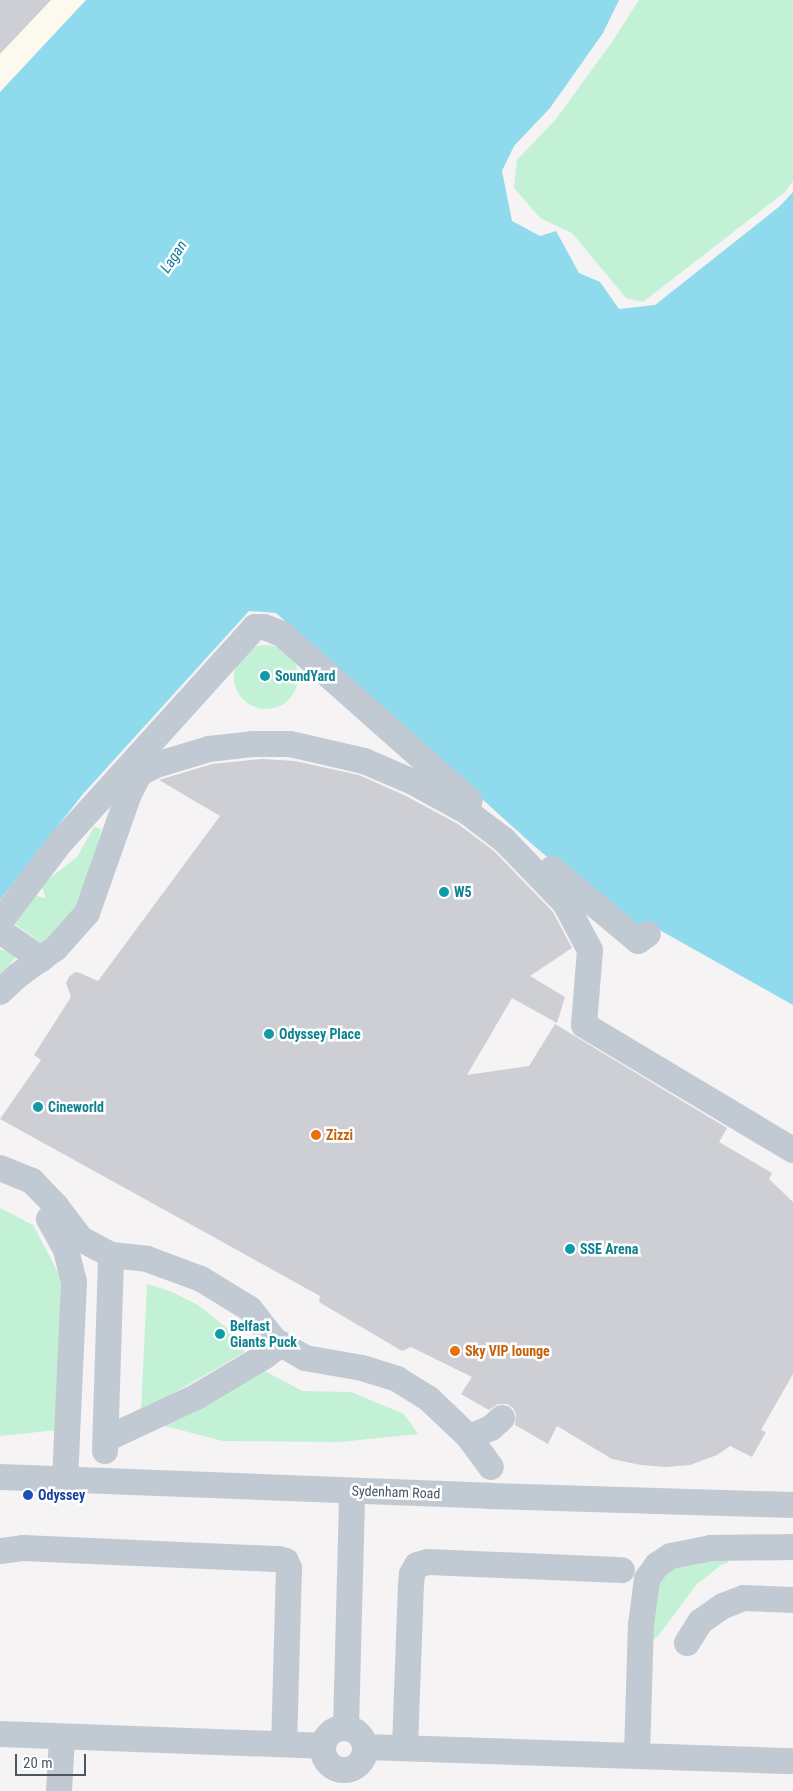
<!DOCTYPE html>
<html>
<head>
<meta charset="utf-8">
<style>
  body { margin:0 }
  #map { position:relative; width:793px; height:1791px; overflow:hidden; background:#f5f3f3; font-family:"Roboto Condensed",sans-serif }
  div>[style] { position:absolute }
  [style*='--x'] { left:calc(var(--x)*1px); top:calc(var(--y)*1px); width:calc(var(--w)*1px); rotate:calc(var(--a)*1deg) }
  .commercial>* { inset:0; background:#fdf9ef }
  .green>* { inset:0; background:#c3f1d5 }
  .round { border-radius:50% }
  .water>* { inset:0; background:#90daee }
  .building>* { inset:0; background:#cdcfd5 }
  .minor>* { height:26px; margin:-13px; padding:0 13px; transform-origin:13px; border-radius:13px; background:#c1cad2 }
  .minor>.ring { margin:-13px; padding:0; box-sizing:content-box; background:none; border:26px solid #c1cad2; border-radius:50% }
  .dots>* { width:14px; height:14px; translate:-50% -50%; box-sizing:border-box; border:2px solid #fff; border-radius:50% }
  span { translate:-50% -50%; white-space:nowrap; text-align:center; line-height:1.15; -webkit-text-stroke:5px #fff; paint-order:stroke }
  .culture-label { font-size:14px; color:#0d838f; font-weight:700 }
  .left { translate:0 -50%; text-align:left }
  .food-label { font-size:14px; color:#c56008; font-weight:700 }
  .street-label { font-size:14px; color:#4a5661 }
  .transit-label { font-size:14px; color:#164399; font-weight:700 }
  .water-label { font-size:15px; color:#0c7c9b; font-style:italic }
  .scale { position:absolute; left:15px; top:1754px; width:71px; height:22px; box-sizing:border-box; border:2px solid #4a5661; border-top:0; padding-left:6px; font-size:15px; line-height:18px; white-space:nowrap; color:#4a5661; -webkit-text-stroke:4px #fff; paint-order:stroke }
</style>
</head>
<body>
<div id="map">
  <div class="commercial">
    <i style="clip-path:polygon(0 0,96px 0,0 107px)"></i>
  </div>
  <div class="green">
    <i style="clip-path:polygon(639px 0,793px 0,793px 181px,785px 192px,643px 302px,626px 298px,572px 233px,540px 218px,514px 188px,517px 160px,556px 119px,612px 42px)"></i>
    <i class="round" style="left:234px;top:645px;width:64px;height:64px"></i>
    <i style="clip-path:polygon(94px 827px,101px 829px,91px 882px,74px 910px,43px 944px,11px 921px,32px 895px,46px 898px,41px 885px,77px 857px)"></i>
    <i style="clip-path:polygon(0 949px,18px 955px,0 975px)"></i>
    <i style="clip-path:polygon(0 1208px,33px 1225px,61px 1278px,57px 1430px,0 1436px)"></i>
    <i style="clip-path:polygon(147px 1284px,172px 1292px,198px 1305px,227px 1328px,245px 1352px,141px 1412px)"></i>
    <i style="clip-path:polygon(263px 1370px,302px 1391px,351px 1392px,404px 1414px,418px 1434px,339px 1442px,223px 1441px,161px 1425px)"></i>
    <i style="clip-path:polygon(727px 1553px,728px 1563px,721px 1565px,696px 1585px,659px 1635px,651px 1642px,654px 1588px,673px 1567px)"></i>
  </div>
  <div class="water">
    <i style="clip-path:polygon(86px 0,619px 0,603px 33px,550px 108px,514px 146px,502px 171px,512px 221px,540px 236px,556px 231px,579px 273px,600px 282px,619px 309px,655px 305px,780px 206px,793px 192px,793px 1005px,649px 924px,639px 935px,533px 845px,276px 613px,249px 611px,83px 794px,0 900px,0 92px)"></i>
  </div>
  <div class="building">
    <i style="clip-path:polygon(0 0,51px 0,0 54px)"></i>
    <i style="clip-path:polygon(262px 759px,295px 761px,359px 775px,406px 796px,458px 824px,494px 851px,553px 912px,572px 948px,530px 976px,565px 997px,557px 1023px,512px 998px,467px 1075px,529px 1066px,555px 1024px,727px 1128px,719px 1142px,772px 1173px,769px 1179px,793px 1202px,793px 1374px,761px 1430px,766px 1432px,752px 1457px,730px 1446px,717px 1455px,690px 1465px,666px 1467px,641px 1465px,612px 1459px,557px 1426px,548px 1444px,515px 1425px,516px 1414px,513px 1408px,507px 1404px,498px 1404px,489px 1410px,461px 1394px,472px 1377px,411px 1347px,402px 1351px,319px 1302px,320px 1296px,0 1119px,41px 1060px,34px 1055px,71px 997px,66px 983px,69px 977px,75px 972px,80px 973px,98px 981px,220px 816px,159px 780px,212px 764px)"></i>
  </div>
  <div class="minor">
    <i style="--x:552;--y:869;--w:112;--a:39.9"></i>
    <i style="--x:638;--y:941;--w:12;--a:-35"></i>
    <i style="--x:0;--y:922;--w:99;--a:-52.8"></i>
    <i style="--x:60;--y:843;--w:291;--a:-47.9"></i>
    <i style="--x:255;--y:627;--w:9;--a:0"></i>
    <i style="--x:264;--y:627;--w:19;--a:21"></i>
    <i style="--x:282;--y:634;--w:251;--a:41.6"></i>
    <i style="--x:0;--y:931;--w:50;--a:34.3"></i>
    <i style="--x:0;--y:992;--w:23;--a:-43"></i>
    <i style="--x:17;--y:976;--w:48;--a:-35.7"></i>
    <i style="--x:56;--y:948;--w:47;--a:-48.5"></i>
    <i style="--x:87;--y:913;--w:126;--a:-70.6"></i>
    <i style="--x:129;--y:794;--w:22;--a:-63"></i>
    <i style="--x:139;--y:774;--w:19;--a:-28"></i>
    <i style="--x:156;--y:765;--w:55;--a:-16.8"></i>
    <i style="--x:209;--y:749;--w:43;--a:-6.6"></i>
    <i style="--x:252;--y:744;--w:38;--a:0"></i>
    <i style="--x:290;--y:744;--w:76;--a:12.9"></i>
    <i style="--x:364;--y:761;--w:53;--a:23.2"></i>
    <i style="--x:413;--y:782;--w:60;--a:28.7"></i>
    <i style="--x:466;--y:811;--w:48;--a:37.3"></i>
    <i style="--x:504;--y:840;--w:88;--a:45.9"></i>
    <i style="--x:565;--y:903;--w:53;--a:62"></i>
    <i style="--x:590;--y:950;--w:75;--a:94.6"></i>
    <i style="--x:584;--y:1025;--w:244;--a:30.9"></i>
    <i style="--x:0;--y:1168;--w:35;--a:22"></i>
    <i style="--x:32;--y:1181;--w:35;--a:46"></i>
    <i style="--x:56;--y:1206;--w:41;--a:52.9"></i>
    <i style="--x:81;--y:1239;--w:34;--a:28"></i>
    <i style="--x:111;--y:1255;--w:36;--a:6"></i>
    <i style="--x:147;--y:1259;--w:58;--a:20.3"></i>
    <i style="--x:201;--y:1279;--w:57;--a:31.5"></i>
    <i style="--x:250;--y:1309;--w:39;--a:52"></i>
    <i style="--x:274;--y:1340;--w:36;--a:30"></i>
    <i style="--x:305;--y:1358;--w:58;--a:10"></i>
    <i style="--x:362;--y:1368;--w:37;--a:17"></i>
    <i style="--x:397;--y:1379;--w:36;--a:32"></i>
    <i style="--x:428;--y:1398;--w:57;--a:43.6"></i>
    <i style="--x:469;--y:1437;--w:37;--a:54"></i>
    <i style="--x:49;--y:1219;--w:35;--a:61"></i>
    <i style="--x:66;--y:1250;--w:33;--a:76"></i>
    <i style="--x:74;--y:1282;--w:198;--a:92.6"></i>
    <i style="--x:469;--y:1437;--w:24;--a:-22"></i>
    <i style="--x:491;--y:1428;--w:15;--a:-42"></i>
    <i style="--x:106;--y:1439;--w:99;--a:-25"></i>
    <i style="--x:196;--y:1397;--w:80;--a:-30.7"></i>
    <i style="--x:265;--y:1356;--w:20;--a:-37"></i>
    <i style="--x:105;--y:1451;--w:196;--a:-88.2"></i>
    <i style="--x:0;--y:1477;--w:490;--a:2.2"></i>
    <i style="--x:490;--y:1496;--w:303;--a:1.7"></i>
    <i style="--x:0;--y:1551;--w:23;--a:-7"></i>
    <i style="--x:23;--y:1548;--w:256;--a:2.5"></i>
    <i style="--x:279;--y:1559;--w:7;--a:16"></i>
    <i style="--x:286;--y:1561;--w:8;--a:67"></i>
    <i style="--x:289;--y:1568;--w:175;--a:91.6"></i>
    <i style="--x:687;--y:1643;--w:25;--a:-58"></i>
    <i style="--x:700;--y:1622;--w:28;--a:-35"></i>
    <i style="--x:723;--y:1606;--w:22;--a:-21"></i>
    <i style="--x:744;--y:1598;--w:49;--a:2.3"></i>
    <i class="ring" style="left:323px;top:1728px;width:16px;height:16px"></i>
    <i style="--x:346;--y:1728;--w:237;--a:-88.5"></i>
    <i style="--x:0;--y:1734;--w:323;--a:2.1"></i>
    <i style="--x:365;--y:1747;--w:428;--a:1.9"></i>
    <i style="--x:405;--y:1747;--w:162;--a:-87.9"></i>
    <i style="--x:411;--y:1585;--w:11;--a:-85"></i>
    <i style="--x:412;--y:1574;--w:10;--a:-61"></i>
    <i style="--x:417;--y:1565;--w:11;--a:-15"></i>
    <i style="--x:428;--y:1562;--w:194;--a:2.4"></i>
    <i style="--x:637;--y:1756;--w:131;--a:-88.3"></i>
    <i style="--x:641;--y:1625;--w:46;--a:-82.6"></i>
    <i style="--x:647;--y:1579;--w:17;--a:-54"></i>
    <i style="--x:657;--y:1565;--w:17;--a:-33"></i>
    <i style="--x:671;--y:1556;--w:41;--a:-11.3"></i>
    <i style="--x:711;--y:1548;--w:82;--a:-0.7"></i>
    <i style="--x:59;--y:1791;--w:54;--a:-86.8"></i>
  </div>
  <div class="dots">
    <i style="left:265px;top:676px;background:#0f9aa8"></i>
    <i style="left:444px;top:892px;background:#0f9aa8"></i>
    <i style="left:269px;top:1034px;background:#0f9aa8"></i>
    <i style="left:38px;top:1107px;background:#0f9aa8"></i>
    <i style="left:316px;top:1135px;background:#e8710a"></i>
    <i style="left:570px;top:1249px;background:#0f9aa8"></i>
    <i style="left:220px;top:1334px;background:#0f9aa8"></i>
    <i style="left:455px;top:1351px;background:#e8710a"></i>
    <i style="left:28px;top:1495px;background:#1a4fb4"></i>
  </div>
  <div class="culture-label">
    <span class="left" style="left:275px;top:676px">SoundYard</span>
    <span class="left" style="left:454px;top:892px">W5</span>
    <span class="left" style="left:279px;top:1034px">Odyssey Place</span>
    <span class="left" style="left:48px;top:1107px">Cineworld</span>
    <span class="left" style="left:580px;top:1249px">SSE Arena</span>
    <span class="left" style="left:230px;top:1334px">Belfast<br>Giants Puck</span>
  </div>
  <div class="food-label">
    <span class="left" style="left:326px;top:1135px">Zizzi</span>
    <span class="left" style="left:465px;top:1351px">Sky VIP lounge</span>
  </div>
  <div class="street-label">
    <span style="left:396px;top:1492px;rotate:2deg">Sydenham Road</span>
  </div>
  <div class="transit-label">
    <span class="left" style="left:38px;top:1495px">Odyssey</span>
  </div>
  <div class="water-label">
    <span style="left:174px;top:257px;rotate:-57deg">Lagan</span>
  </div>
  <div class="scale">20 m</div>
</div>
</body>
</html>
